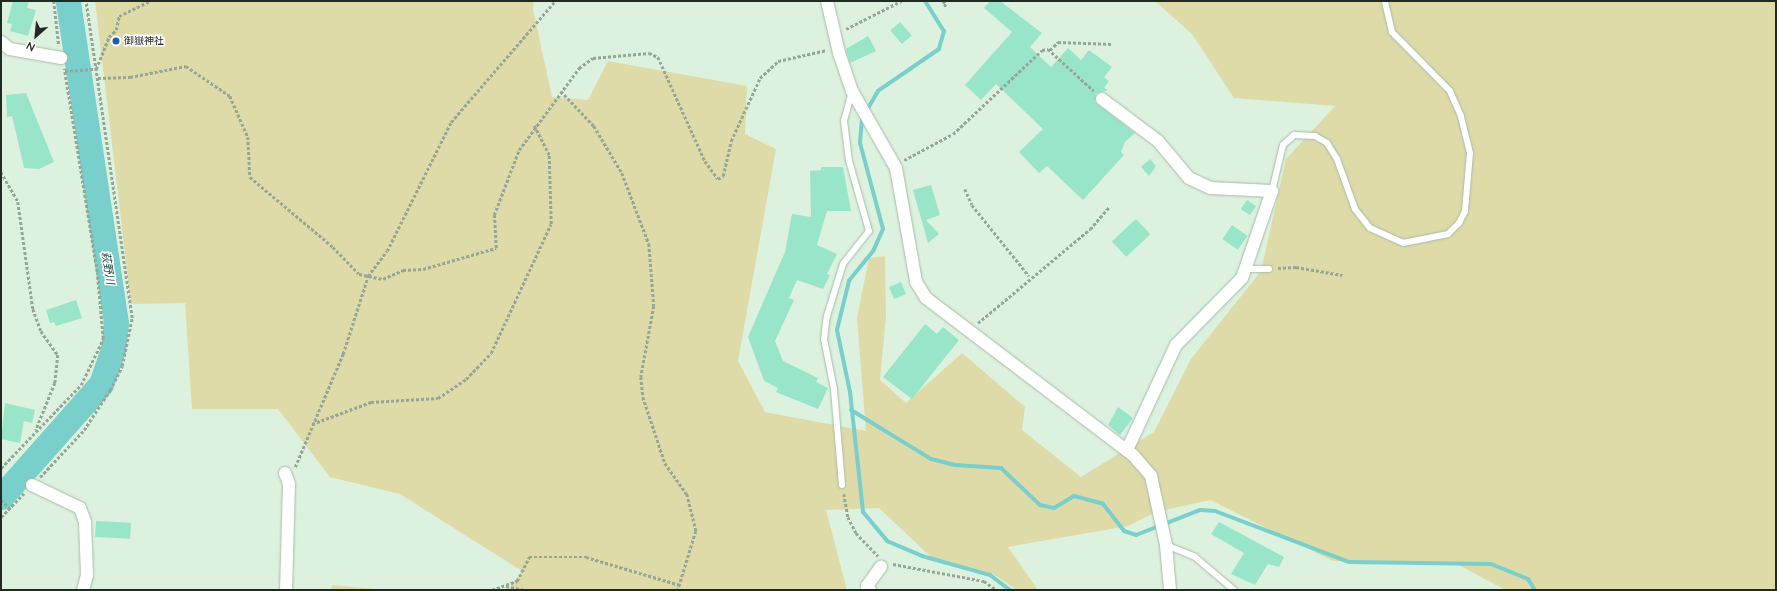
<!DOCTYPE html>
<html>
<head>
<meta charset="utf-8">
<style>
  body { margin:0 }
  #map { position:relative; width:1777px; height:591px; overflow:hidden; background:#dcf2de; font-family:Quicksand,"Noto Sans JP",sans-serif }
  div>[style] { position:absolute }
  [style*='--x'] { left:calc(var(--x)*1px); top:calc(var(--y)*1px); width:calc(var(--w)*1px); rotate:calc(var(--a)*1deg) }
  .green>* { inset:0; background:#dedba9 }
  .stream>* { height:4px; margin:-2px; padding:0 2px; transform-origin:2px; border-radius:2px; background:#78cfcb }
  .river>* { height:25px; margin:-12.5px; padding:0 12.5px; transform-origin:12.5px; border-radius:12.5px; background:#78cfcb }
  .building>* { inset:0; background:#99e5ca; transform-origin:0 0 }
  .path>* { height:2.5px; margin-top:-1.25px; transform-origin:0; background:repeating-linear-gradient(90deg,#95a697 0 3px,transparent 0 5px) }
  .roads { filter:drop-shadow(0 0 1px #a6bca8) drop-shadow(0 0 1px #a6bca8) }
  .lane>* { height:6px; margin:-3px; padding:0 3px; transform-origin:3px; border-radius:3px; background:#fff }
  .street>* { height:12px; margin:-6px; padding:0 6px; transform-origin:6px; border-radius:6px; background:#fff }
  .dots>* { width:11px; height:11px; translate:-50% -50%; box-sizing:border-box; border:2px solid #fff; border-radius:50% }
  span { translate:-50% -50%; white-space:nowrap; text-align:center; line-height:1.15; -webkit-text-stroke:3px #fff; paint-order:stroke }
  .poi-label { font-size:10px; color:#212a22 }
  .left { translate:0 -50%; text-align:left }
  .water-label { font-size:11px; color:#133d3b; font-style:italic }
  .frame { position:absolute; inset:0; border:2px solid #212a22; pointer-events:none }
  .north { position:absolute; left:16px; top:16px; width:40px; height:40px; -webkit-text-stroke:3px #fff; paint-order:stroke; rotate:207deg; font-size:11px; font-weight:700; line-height:16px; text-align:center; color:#212a22 }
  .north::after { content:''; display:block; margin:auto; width:14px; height:18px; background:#212a22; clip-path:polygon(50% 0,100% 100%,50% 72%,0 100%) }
</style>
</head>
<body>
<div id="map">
  <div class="green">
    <i style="clip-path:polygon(95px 1px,534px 1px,533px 9px,552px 97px,588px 100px,608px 61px,747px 86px,745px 134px,776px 149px,738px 361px,765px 412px,866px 431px,857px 318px,869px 258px,885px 256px,886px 316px,880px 380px,906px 403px,962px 353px,1025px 407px,1022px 430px,1081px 477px,1154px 432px,1191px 359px,1261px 271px,1286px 159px,1335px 106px,1234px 98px,1192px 34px,1155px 1px,1776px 1px,1776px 590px,1505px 590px,1457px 564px,1333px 561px,1210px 500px,1156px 512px,1128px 526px,1008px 547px,1038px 590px,1017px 590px,993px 574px,931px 557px,879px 508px,826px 510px,847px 590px,508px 590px,522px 571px,400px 494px,330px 477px,278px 409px,192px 409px,185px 303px,131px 304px)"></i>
    <i style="clip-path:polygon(332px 585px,387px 590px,331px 590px)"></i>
  </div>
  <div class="stream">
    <i style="--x:925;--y:1;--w:36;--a:58"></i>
    <i style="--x:944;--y:31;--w:19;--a:106"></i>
    <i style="--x:939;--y:49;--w:74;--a:145.5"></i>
    <i style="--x:878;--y:91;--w:32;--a:120"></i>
    <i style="--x:862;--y:119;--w:24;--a:95"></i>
    <i style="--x:860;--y:143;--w:89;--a:75"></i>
    <i style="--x:883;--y:229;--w:24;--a:114"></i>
    <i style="--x:873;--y:251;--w:38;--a:129"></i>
    <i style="--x:849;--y:281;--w:50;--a:103.8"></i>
    <i style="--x:837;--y:330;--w:63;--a:78.2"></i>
    <i style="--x:850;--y:392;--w:121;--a:83.8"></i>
    <i style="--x:863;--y:512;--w:38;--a:50"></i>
    <i style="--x:887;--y:541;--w:38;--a:23"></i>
    <i style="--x:922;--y:556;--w:71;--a:15.6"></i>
    <i style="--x:990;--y:575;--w:25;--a:37"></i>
    <i style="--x:851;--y:410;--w:94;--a:31.5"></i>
    <i style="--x:931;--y:459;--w:25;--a:14"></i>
    <i style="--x:955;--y:465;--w:46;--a:3.7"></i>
    <i style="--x:1001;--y:468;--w:54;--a:43.5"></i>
    <i style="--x:1040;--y:505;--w:14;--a:12"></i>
    <i style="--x:1054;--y:508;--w:23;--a:-31"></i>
    <i style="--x:1074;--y:496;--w:30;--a:15"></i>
    <i style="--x:1103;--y:504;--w:34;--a:52"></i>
    <i style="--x:1124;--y:531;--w:13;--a:18"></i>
    <i style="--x:1136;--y:535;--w:69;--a:-21.3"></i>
    <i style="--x:1200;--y:510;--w:15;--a:4"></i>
    <i style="--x:1215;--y:511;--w:143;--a:20.8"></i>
    <i style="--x:1349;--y:562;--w:142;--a:0.8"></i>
    <i style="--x:1491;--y:564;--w:40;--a:22"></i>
    <i style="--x:1528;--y:579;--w:13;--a:58"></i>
  </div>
  <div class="river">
    <i style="--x:1;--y:497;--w:151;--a:-48.5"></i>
    <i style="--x:101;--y:384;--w:36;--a:-71"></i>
    <i style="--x:113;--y:350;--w:27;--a:-84"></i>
    <i style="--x:116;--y:323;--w:326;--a:-98.5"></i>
  </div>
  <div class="building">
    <i style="clip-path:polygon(13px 1px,29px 1px,27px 8px,36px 10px,28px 36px,10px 31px,12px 24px,7px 23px)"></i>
    <i style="clip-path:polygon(990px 1px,1000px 1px,1042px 33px,1030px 47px,1051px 67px,1068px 48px,1081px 60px,1089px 50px,1112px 67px,1104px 77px,1109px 81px,1104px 88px,1108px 90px,1096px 94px,1095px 102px,1135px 133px,1125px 142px,1121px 152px,1124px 155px,1083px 200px,1047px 166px,1039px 173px,1019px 152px,1043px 129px,996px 84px,981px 100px,965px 85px,1012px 32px,984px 8px)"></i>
    <i style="left:900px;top:22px;width:18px;height:13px;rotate:49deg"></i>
    <i style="clip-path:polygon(868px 36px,876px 51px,850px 63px,846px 49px)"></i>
    <i style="clip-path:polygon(26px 93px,54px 162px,39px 169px,24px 168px,12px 116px,7px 117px,6px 95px)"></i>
    <i style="clip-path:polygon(1150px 159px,1156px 166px,1149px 176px,1141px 167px)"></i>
    <i style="clip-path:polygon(821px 167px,843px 167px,851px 211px,827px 211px,817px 245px,837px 254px,827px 274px,830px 275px,823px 289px,797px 280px,789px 298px,794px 300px,775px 341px,783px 361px,818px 378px,816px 382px,828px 388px,818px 409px,776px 392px,778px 388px,764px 381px,748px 337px,785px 252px,792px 214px,811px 217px,810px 171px,821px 170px)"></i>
    <i style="clip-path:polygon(931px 185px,940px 215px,926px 220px,939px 234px,928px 243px,913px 190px)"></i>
    <i style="left:1247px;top:200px;width:11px;height:11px;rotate:34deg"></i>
    <i style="left:1136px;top:219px;width:21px;height:33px;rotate:47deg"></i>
    <i style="left:1232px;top:225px;width:19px;height:17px;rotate:35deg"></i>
    <i style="left:901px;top:282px;width:13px;height:13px;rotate:67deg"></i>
    <i style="clip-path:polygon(76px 300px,82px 318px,56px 326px,54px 322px,50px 323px,46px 310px)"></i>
    <i style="clip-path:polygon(925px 324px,937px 334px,943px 327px,959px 340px,912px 399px,883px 377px)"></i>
    <i style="clip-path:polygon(5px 403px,35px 410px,32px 423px,24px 421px,20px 443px,1px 439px)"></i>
    <i style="clip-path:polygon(1118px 407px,1133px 418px,1120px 435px,1108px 425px)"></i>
    <i style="left:96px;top:521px;width:35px;height:16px;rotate:3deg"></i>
    <i style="clip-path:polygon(1219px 522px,1284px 557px,1279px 567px,1268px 564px,1255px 585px,1231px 574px,1244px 553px,1211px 534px)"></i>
  </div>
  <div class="path">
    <i style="--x:54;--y:1;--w:45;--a:83.7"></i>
    <i style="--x:943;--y:1;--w:4;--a:45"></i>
    <i style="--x:946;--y:4;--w:4;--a:117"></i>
    <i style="--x:846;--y:29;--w:62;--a:-27"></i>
    <i style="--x:1050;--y:50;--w:11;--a:-45"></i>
    <i style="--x:1058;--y:42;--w:55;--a:2.1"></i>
    <i style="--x:65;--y:71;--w:31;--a:-4"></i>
    <i style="--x:96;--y:69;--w:35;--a:-68"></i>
    <i style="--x:109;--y:37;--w:10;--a:-45"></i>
    <i style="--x:116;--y:30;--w:14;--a:-78"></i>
    <i style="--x:119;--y:16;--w:34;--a:-26"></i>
    <i style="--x:98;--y:78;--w:32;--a:-2"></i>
    <i style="--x:130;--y:77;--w:57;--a:-11.1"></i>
    <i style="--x:186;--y:66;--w:53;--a:34.3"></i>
    <i style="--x:230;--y:96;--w:45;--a:66.3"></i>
    <i style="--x:248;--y:137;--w:40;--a:87.1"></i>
    <i style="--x:250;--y:177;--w:109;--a:40.1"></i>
    <i style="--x:333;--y:247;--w:37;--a:46"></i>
    <i style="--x:359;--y:274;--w:25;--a:12"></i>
    <i style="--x:383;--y:279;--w:22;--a:-24"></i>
    <i style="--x:403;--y:270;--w:20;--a:-3"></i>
    <i style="--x:423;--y:269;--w:76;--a:-16"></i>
    <i style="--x:496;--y:248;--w:33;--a:-93"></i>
    <i style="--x:494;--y:215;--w:70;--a:-69"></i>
    <i style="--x:519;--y:150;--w:102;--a:-53.8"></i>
    <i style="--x:579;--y:68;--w:17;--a:-36"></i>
    <i style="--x:593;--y:58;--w:56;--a:-5.1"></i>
    <i style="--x:649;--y:53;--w:10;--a:24"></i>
    <i style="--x:658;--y:57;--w:114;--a:65.7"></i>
    <i style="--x:705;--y:161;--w:22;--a:54"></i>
    <i style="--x:718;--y:179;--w:6;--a:-31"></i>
    <i style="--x:723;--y:176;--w:36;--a:-77"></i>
    <i style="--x:731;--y:141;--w:69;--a:-65.3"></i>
    <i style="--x:760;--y:78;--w:25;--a:-43"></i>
    <i style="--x:778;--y:61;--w:50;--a:-12.7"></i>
    <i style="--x:561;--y:91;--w:48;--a:46.7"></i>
    <i style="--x:594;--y:126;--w:55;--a:59.2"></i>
    <i style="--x:622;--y:173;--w:76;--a:69.2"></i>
    <i style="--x:649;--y:244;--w:62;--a:85.4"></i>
    <i style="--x:654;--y:306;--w:72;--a:100.4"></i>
    <i style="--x:641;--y:377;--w:20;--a:84"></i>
    <i style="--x:643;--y:397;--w:70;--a:71.6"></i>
    <i style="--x:665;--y:463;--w:38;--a:55"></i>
    <i style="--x:687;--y:494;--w:38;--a:76"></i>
    <i style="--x:696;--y:531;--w:62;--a:107"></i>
    <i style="--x:904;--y:160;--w:55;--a:-28"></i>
    <i style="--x:953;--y:134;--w:122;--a:-43.3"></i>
    <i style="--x:1042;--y:50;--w:6;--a:-9"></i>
    <i style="--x:1048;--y:49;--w:62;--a:42.4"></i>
    <i style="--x:1;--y:172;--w:34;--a:60"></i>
    <i style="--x:18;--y:202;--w:108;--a:82"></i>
    <i style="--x:33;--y:309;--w:23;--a:70"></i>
    <i style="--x:41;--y:331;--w:29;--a:55"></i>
    <i style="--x:58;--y:355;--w:28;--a:96"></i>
    <i style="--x:55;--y:383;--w:51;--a:112"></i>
    <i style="--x:965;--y:189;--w:17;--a:66"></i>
    <i style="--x:972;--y:205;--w:91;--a:51.2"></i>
    <i style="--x:1278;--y:268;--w:18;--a:-3"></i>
    <i style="--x:1296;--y:267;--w:47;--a:9.9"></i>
    <i style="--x:978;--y:323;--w:146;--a:-40"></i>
    <i style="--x:1090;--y:229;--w:29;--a:-49"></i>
    <i style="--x:312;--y:424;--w:63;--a:-20.4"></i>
    <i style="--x:371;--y:402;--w:67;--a:-3.4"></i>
    <i style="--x:438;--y:398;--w:34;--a:-34"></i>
    <i style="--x:466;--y:379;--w:36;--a:-46"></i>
    <i style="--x:491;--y:353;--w:142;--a:-65.1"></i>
    <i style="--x:551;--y:224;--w:69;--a:-91.7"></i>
    <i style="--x:549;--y:155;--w:33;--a:-117"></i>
    <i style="--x:295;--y:467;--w:123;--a:-67"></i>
    <i style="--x:343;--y:354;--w:82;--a:-72.2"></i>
    <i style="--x:368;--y:276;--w:31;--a:-53"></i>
    <i style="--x:387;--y:251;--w:144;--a:-63.6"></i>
    <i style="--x:451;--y:122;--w:160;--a:-49.3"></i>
    <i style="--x:1;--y:468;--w:115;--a:-46.1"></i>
    <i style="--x:81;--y:385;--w:51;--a:-64.4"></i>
    <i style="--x:103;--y:339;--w:67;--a:-95.1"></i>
    <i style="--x:97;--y:272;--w:206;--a:-99.2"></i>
    <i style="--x:40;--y:477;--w:64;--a:-46.9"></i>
    <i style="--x:84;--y:430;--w:48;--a:-57"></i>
    <i style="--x:110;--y:390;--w:27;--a:-63"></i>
    <i style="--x:122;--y:366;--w:49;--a:-78.2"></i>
    <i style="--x:132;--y:318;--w:320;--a:-98.3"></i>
    <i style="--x:844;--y:494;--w:23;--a:80"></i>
    <i style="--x:848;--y:517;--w:18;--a:63"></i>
    <i style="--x:856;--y:533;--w:32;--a:46"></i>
    <i style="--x:1;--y:500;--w:12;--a:42"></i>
    <i style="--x:1;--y:517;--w:33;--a:-46"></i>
    <i style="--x:893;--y:564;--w:93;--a:10.6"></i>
    <i style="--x:984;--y:581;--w:16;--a:35"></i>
    <i style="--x:506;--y:586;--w:19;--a:12"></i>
    <i style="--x:421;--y:590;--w:71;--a:0"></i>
    <i style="--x:492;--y:590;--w:27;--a:-20"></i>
    <i style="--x:517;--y:581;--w:27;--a:-63"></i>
    <i style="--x:529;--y:557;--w:57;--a:0"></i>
    <i style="--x:586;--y:557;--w:98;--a:16.6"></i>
  </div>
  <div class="roads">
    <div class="lane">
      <i style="--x:1272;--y:191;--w:47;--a:-76.6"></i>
      <i style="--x:1283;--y:145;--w:15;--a:-42"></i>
      <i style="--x:1294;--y:135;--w:21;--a:3"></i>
      <i style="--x:1315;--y:136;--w:14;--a:30"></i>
      <i style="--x:1327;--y:143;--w:19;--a:58"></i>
      <i style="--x:1337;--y:159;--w:53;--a:70.2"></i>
      <i style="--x:1355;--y:209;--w:24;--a:52"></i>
      <i style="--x:1370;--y:228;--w:36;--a:24"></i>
      <i style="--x:1403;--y:243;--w:46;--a:-11.3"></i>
      <i style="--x:1448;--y:234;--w:16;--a:-45"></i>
      <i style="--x:1459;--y:223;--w:13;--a:-63"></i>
      <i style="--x:1465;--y:211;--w:58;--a:-85.1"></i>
      <i style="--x:1470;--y:153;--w:38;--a:-104"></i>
      <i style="--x:1461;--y:116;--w:27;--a:-114"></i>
      <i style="--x:1450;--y:91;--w:83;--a:-134.5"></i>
      <i style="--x:1392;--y:32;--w:32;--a:-103"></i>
      <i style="--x:1246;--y:269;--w:23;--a:0"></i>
      <i style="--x:842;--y:485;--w:96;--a:-94.8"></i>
      <i style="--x:834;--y:389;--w:51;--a:-101.3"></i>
      <i style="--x:824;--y:339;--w:23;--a:-83"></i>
      <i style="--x:827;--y:316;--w:54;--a:-72.9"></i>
      <i style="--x:843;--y:264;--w:42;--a:-51.8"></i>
      <i style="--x:869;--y:231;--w:73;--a:-105.9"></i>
      <i style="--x:849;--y:161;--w:40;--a:-97.1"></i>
      <i style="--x:844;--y:121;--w:30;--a:-75"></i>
      <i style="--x:1166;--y:545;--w:31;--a:22"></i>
      <i style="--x:1195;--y:557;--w:51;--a:40.2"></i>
    </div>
    <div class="street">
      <i style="--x:827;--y:1;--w:53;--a:77"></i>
      <i style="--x:839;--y:53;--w:40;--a:71.1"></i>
      <i style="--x:852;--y:91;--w:89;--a:60.3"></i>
      <i style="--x:896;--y:168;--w:116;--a:80"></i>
      <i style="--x:916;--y:282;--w:19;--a:58"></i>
      <i style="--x:926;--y:298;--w:260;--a:37.2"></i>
      <i style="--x:1133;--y:455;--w:28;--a:49"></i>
      <i style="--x:1151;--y:476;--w:71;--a:77.7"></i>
      <i style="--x:1166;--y:545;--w:45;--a:84.9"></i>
      <i style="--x:1;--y:42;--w:11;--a:38"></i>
      <i style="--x:10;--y:49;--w:52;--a:10"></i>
      <i style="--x:1102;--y:99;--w:70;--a:36.9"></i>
      <i style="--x:1158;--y:141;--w:48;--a:50"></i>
      <i style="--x:1189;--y:178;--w:23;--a:25"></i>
      <i style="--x:1210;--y:188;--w:62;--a:2.8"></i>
      <i style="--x:1272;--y:191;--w:92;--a:109"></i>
      <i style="--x:1242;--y:278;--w:94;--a:134.6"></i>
      <i style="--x:1176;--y:345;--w:116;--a:115"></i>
      <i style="--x:285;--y:473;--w:12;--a:70"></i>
      <i style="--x:289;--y:484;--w:106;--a:91.6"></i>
      <i style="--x:32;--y:485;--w:53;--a:25.6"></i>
      <i style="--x:80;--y:508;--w:15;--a:70"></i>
      <i style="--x:85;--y:522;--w:53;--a:87.8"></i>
      <i style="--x:87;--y:575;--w:16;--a:105"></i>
      <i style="--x:870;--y:590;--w:5;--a:-127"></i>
      <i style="--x:867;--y:586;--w:24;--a:-54"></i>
    </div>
  </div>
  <div class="dots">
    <i style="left:116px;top:41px;background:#1e5dae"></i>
  </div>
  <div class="poi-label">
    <span class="left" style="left:124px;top:41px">御嶽神社</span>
  </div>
  <div class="water-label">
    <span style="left:108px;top:268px;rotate:81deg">萩野川</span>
  </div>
  <div class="frame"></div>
  <div class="north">N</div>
</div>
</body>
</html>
